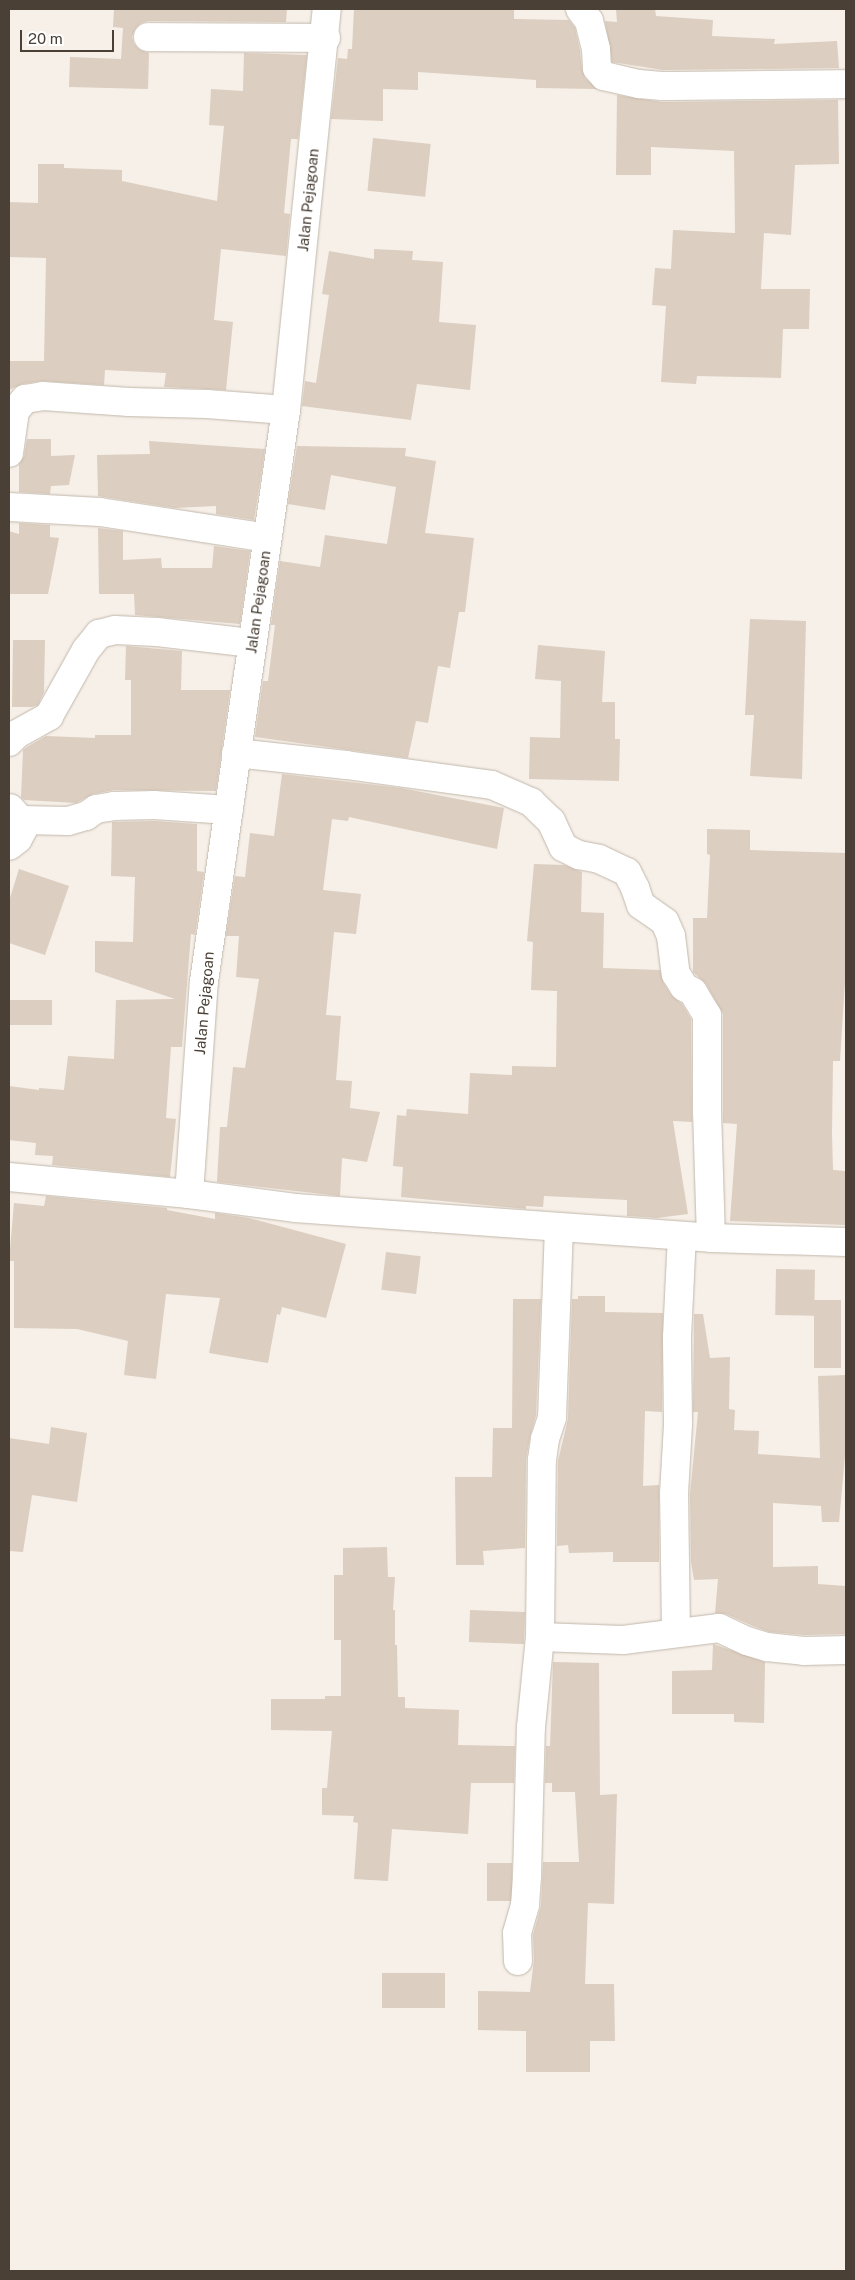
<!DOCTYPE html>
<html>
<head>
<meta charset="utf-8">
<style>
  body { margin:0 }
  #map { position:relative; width:855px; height:2280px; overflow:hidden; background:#f6f0e9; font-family:"Public Sans",sans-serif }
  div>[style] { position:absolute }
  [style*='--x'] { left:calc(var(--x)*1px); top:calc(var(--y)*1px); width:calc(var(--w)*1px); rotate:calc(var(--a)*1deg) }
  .building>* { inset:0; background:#dccec0; transform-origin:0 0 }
  .roads { filter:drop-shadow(0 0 1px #c2b7aa) drop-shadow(0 0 1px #c2b7aa) }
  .minor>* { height:28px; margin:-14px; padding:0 14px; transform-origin:14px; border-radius:14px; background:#fff }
  .tertiary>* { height:28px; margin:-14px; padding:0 14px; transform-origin:14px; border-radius:14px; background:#fff }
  span { translate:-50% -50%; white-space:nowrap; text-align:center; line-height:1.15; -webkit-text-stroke:4px #fff; paint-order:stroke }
  .street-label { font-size:15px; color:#4a4036 }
  .frame { position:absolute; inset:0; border:10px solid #4a4036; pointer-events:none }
  .scale { position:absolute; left:20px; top:30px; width:94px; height:22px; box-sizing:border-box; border:2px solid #4a4036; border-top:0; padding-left:6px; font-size:15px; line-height:18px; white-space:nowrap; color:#4a4036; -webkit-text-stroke:4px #fff; paint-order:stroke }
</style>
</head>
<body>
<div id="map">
  <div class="building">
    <i style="clip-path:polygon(114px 9px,287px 9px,286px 22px,148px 21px,141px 23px,135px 29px,132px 37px,134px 44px,140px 50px,149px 53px,148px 89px,69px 87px,70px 57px,121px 59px,123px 28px,113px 27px)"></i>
    <i style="clip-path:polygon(354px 9px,514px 9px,514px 19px,569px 20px,575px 28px,580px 51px,582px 69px,585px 78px,597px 89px,536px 88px,536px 80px,418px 72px,418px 90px,383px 89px,383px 121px,331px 119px,338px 58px,347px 59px,348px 49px,352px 49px)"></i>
    <i style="clip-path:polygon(616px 9px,655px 9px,656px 16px,713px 20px,712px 36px,775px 39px,774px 44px,837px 41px,839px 68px,663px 70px,612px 62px,605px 21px,617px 22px)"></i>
    <i style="clip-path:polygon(244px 53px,307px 55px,298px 139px,291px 139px,284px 213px,290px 214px,286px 256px,221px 249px,214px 320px,233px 322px,226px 390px,164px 387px,166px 373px,105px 370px,104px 385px,41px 381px,22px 384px,9px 390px,9px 361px,44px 361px,46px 258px,9px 257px,9px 202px,38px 203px,38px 164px,64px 164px,64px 168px,122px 170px,122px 181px,217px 201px,224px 126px,209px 125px,211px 89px,243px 91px)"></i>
    <i style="clip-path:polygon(617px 95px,662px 102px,838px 100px,839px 164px,795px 165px,791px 235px,764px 233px,761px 289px,810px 289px,809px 329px,783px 329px,781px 378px,697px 376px,696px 384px,661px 382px,666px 306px,652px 305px,655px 268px,671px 269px,673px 230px,735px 233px,734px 151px,651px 147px,651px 175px,616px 175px)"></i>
    <i style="left:373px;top:138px;width:58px;height:53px;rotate:6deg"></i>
    <i style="clip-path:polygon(374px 249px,413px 251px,412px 260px,443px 262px,439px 322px,476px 325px,470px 390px,417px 384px,411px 420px,302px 406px,305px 381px,316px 383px,329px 295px,322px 294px,329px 251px,374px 259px)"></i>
    <i style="clip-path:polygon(27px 439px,51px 439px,51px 456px,75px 455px,69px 485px,51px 486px,50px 494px,19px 492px,19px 464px,24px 456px)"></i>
    <i style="clip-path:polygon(149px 441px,265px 449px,254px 520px,216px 514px,216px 506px,175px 508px,98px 496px,97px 455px,150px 454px)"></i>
    <i style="clip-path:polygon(297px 446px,406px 448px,405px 456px,436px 461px,425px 533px,474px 538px,465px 612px,459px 612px,450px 668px,438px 666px,428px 723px,416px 721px,408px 758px,255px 737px,263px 681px,268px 681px,275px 625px,271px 625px,280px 561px,320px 567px,325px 535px,387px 544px,396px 487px,331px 475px,325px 510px,288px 504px)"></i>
    <i style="clip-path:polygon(19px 523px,50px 525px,50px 537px,59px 538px,48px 594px,9px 594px,9px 531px,19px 534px)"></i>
    <i style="clip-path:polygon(98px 528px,123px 531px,123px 560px,161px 558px,162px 568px,212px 568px,214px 546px,250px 551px,240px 624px,135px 615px,134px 594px,99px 594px)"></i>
    <i style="clip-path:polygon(750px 619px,806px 621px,802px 779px,750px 776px,754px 715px,745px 715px)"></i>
    <i style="clip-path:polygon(13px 640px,45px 640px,44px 692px,38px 705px,32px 707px,12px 707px)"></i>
    <i style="clip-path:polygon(538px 645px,605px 651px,602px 702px,615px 702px,615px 739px,620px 739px,619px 781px,529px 779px,530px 737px,560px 738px,561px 681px,535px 679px)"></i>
    <i style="clip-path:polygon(126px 646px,182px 651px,181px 690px,230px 690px,216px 791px,114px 790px,93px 794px,76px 803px,24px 800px,21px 797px,23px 750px,27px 747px,46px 736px,95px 738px,95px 735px,131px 735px,131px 680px,125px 680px)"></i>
    <i style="clip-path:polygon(282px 774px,401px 788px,504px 808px,497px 849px,349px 817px,348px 821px,332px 819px,323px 890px,361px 894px,356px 934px,334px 932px,326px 1015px,341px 1016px,336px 1080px,352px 1081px,350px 1108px,380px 1112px,367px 1162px,342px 1158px,340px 1196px,217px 1182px,220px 1127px,227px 1127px,233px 1067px,245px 1068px,259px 979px,236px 977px,239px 936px,226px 936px,235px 876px,245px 877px,250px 833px,274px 836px)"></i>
    <i style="clip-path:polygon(154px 821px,197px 824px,197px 871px,204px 872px,195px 935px,191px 934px,182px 1047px,171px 1047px,166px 1118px,176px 1119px,170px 1177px,52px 1165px,53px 1156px,35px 1155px,36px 1143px,9px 1140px,9px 1086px,39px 1090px,39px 1088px,64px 1090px,68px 1056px,114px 1059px,116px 1000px,175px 999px,95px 972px,95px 941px,133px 942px,135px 877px,111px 876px,112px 822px)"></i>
    <i style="clip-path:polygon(707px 829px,750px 830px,750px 850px,846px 853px,846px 966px,840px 1061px,833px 1061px,832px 1133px,833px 1170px,846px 1171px,846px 1225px,730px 1221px,737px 1124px,723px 1123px,723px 1014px,706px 984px,693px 972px,693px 918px,707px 918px,710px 855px,707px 854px)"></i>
    <i style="clip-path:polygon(534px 864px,564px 865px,582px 872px,581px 912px,604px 913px,603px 968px,660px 970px,663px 982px,671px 995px,682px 1004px,691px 1019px,692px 1122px,673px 1121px,688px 1214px,657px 1218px,627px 1216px,627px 1200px,544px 1196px,543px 1207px,526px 1206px,526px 1209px,401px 1197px,403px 1167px,393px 1166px,397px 1115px,406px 1116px,407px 1109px,468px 1114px,470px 1073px,512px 1075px,512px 1066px,556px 1067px,557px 991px,531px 990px,533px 942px,527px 941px)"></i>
    <i style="clip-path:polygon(19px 869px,69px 886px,45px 955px,9px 943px,9px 901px)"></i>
    <i style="left:52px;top:1000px;width:25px;height:43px;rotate:90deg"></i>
    <i style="clip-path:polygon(46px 1196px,167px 1208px,167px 1210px,215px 1219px,215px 1213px,249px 1218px,346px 1244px,326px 1318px,282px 1307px,280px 1315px,277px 1314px,268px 1363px,209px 1353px,220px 1298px,166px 1294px,156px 1379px,124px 1375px,128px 1341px,77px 1329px,14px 1328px,14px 1261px,9px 1261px,14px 1203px,44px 1206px)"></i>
    <i style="left:386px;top:1252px;width:35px;height:38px;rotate:7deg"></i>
    <i style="left:776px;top:1269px;width:39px;height:46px;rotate:1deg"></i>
    <i style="clip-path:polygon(578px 1296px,605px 1296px,605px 1312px,663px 1313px,662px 1412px,645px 1411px,643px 1486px,659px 1485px,659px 1562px,613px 1562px,613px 1552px,569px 1553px,568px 1545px,557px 1546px,558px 1461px,568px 1419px,572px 1299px,578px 1299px)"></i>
    <i style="clip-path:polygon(513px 1299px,541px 1299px,536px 1415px,530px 1437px,526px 1460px,525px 1548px,483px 1551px,484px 1565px,456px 1565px,455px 1477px,492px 1477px,493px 1428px,512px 1428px)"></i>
    <i style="left:814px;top:1300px;width:27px;height:68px"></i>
    <i style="clip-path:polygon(694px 1314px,703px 1314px,710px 1358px,730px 1357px,729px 1409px,735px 1410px,734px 1430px,759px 1431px,758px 1454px,820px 1458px,818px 1376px,846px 1375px,846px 1445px,839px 1522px,822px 1522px,821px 1506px,773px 1503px,773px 1567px,818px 1566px,818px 1584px,846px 1586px,846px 1634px,805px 1635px,770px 1632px,753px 1626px,726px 1614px,715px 1613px,718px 1579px,694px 1580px,691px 1562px,690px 1494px,698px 1412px,693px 1412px)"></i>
    <i style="clip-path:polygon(51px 1427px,87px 1433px,77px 1502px,32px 1495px,23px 1552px,9px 1551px,9px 1438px,49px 1444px)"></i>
    <i style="clip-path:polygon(387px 1547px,388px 1577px,395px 1577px,393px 1610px,395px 1610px,395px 1645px,397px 1645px,398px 1697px,405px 1697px,405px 1708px,459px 1710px,458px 1745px,515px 1746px,514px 1783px,471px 1783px,468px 1834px,392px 1829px,388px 1881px,354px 1879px,358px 1823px,353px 1822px,354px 1816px,322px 1815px,322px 1788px,327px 1788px,332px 1731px,271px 1730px,271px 1699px,325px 1699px,325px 1696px,341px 1696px,341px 1640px,334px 1640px,334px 1575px,343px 1575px,343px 1548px)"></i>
    <i style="left:525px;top:1612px;width:32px;height:55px;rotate:92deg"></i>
    <i style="clip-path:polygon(713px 1644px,765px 1662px,764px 1723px,734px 1722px,734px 1714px,672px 1714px,672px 1671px,712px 1670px)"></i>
    <i style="clip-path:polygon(553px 1662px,599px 1663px,600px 1795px,617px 1794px,614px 1904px,588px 1903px,585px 1984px,614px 1984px,615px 2041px,590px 2041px,590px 2072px,526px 2072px,526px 2031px,478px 2030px,478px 1991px,530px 1992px,534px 1960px,533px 1935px,541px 1906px,543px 1862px,579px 1862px,575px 1792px,552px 1792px,552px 1783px,545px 1783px,546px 1746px,550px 1746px)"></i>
    <i style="left:487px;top:1863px;width:25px;height:38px"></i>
    <i style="left:382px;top:1973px;width:63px;height:35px"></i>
  </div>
  <div class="roads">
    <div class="minor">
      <i style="--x:580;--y:9;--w:15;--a:53"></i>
      <i style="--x:589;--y:21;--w:29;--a:76"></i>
      <i style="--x:596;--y:49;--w:19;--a:87"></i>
      <i style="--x:597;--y:68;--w:11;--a:49"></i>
      <i style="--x:604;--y:76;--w:36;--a:13"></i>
      <i style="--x:639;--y:84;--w:23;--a:5"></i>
      <i style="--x:662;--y:86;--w:184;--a:-0.6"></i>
      <i style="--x:148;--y:37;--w:178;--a:0.3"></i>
      <i style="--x:9;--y:453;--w:42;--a:-81.9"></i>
      <i style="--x:15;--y:411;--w:16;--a:-50"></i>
      <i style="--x:25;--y:399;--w:18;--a:-9"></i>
      <i style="--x:43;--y:396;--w:86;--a:4"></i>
      <i style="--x:129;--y:402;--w:78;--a:1.5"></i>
      <i style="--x:207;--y:404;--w:79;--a:4.3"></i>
      <i style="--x:9;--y:507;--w:91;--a:3.1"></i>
      <i style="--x:100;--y:512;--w:169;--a:8.8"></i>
      <i style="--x:9;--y:742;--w:11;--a:-45"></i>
      <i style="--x:17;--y:734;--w:37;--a:-29"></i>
      <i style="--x:49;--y:716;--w:76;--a:-60.7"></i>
      <i style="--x:86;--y:650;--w:21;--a:-51"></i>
      <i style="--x:99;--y:634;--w:16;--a:-14"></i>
      <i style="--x:115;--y:630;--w:42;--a:2.7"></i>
      <i style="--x:157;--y:632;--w:96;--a:6.6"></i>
      <i style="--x:236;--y:753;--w:111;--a:6.2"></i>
      <i style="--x:346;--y:765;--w:147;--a:7.8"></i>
      <i style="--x:492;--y:785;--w:43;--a:23.6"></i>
      <i style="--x:531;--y:802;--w:28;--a:44"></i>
      <i style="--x:551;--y:821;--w:29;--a:65"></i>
      <i style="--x:563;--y:847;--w:18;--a:27"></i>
      <i style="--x:579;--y:855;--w:20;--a:11"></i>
      <i style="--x:599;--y:859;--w:31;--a:25"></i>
      <i style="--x:627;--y:872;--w:18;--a:63"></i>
      <i style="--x:635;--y:888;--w:18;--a:71"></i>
      <i style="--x:641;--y:905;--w:29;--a:35"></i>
      <i style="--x:665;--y:922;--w:15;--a:67"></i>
      <i style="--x:671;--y:936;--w:38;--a:83"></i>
      <i style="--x:676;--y:974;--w:15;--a:58"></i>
      <i style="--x:684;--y:987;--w:10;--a:29"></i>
      <i style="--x:693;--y:992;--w:27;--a:59"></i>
      <i style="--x:707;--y:1015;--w:96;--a:90"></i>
      <i style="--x:707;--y:1111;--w:127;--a:88.2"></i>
      <i style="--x:21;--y:820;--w:47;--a:1.2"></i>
      <i style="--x:68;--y:821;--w:19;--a:-16"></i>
      <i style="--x:86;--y:816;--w:12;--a:-35"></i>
      <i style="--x:96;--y:809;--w:18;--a:-9"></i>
      <i style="--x:114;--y:806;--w:40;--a:-1.4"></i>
      <i style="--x:154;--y:805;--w:75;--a:3.8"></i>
      <i style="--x:9;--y:846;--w:11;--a:-38"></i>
      <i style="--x:18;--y:839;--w:11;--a:-63"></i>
      <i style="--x:23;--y:829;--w:9;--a:-103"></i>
      <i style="--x:21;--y:820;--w:16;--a:-133"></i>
      <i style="--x:189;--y:1194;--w:213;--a:-86"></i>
      <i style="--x:204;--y:982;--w:578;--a:-81.84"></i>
      <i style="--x:286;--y:410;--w:403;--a:-84.2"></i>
      <i style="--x:676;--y:1633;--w:139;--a:-90.8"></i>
      <i style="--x:674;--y:1494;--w:70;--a:-86.7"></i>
      <i style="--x:678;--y:1424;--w:87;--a:-90.7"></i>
      <i style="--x:677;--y:1337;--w:101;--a:-87.2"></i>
      <i style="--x:540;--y:1637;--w:83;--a:2.1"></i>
      <i style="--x:623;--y:1640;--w:97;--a:-7.1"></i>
      <i style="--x:719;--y:1628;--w:31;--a:25"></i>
      <i style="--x:747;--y:1641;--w:21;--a:17"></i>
      <i style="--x:767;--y:1647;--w:37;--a:6"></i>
      <i style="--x:804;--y:1651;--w:42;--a:-1.4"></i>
      <i style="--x:518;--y:1961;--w:28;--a:-92"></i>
      <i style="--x:517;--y:1933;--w:29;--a:-74"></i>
      <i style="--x:525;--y:1905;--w:29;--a:-86"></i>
      <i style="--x:527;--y:1876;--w:149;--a:-88.5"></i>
      <i style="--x:531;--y:1727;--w:90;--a:-84.3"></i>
      <i style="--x:540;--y:1637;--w:177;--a:-89.4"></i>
      <i style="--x:542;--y:1460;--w:21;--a:-82"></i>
      <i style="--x:545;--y:1439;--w:22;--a:-72"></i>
      <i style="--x:552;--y:1418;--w:190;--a:-87.9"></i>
    </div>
    <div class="tertiary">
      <i style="--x:9;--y:1177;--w:181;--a:5.4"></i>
      <i style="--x:189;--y:1194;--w:107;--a:7.5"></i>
      <i style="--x:295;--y:1208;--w:417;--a:4.1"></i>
      <i style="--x:711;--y:1238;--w:135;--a:1.7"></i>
    </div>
  </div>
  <div class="street-label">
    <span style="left:308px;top:200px;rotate:-84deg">Jalan Pejagoan</span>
    <span style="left:258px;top:602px;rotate:-82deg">Jalan Pejagoan</span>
    <span style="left:204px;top:1003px;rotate:-85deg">Jalan Pejagoan</span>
  </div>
  <div class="frame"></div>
  <div class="scale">20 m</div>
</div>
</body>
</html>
